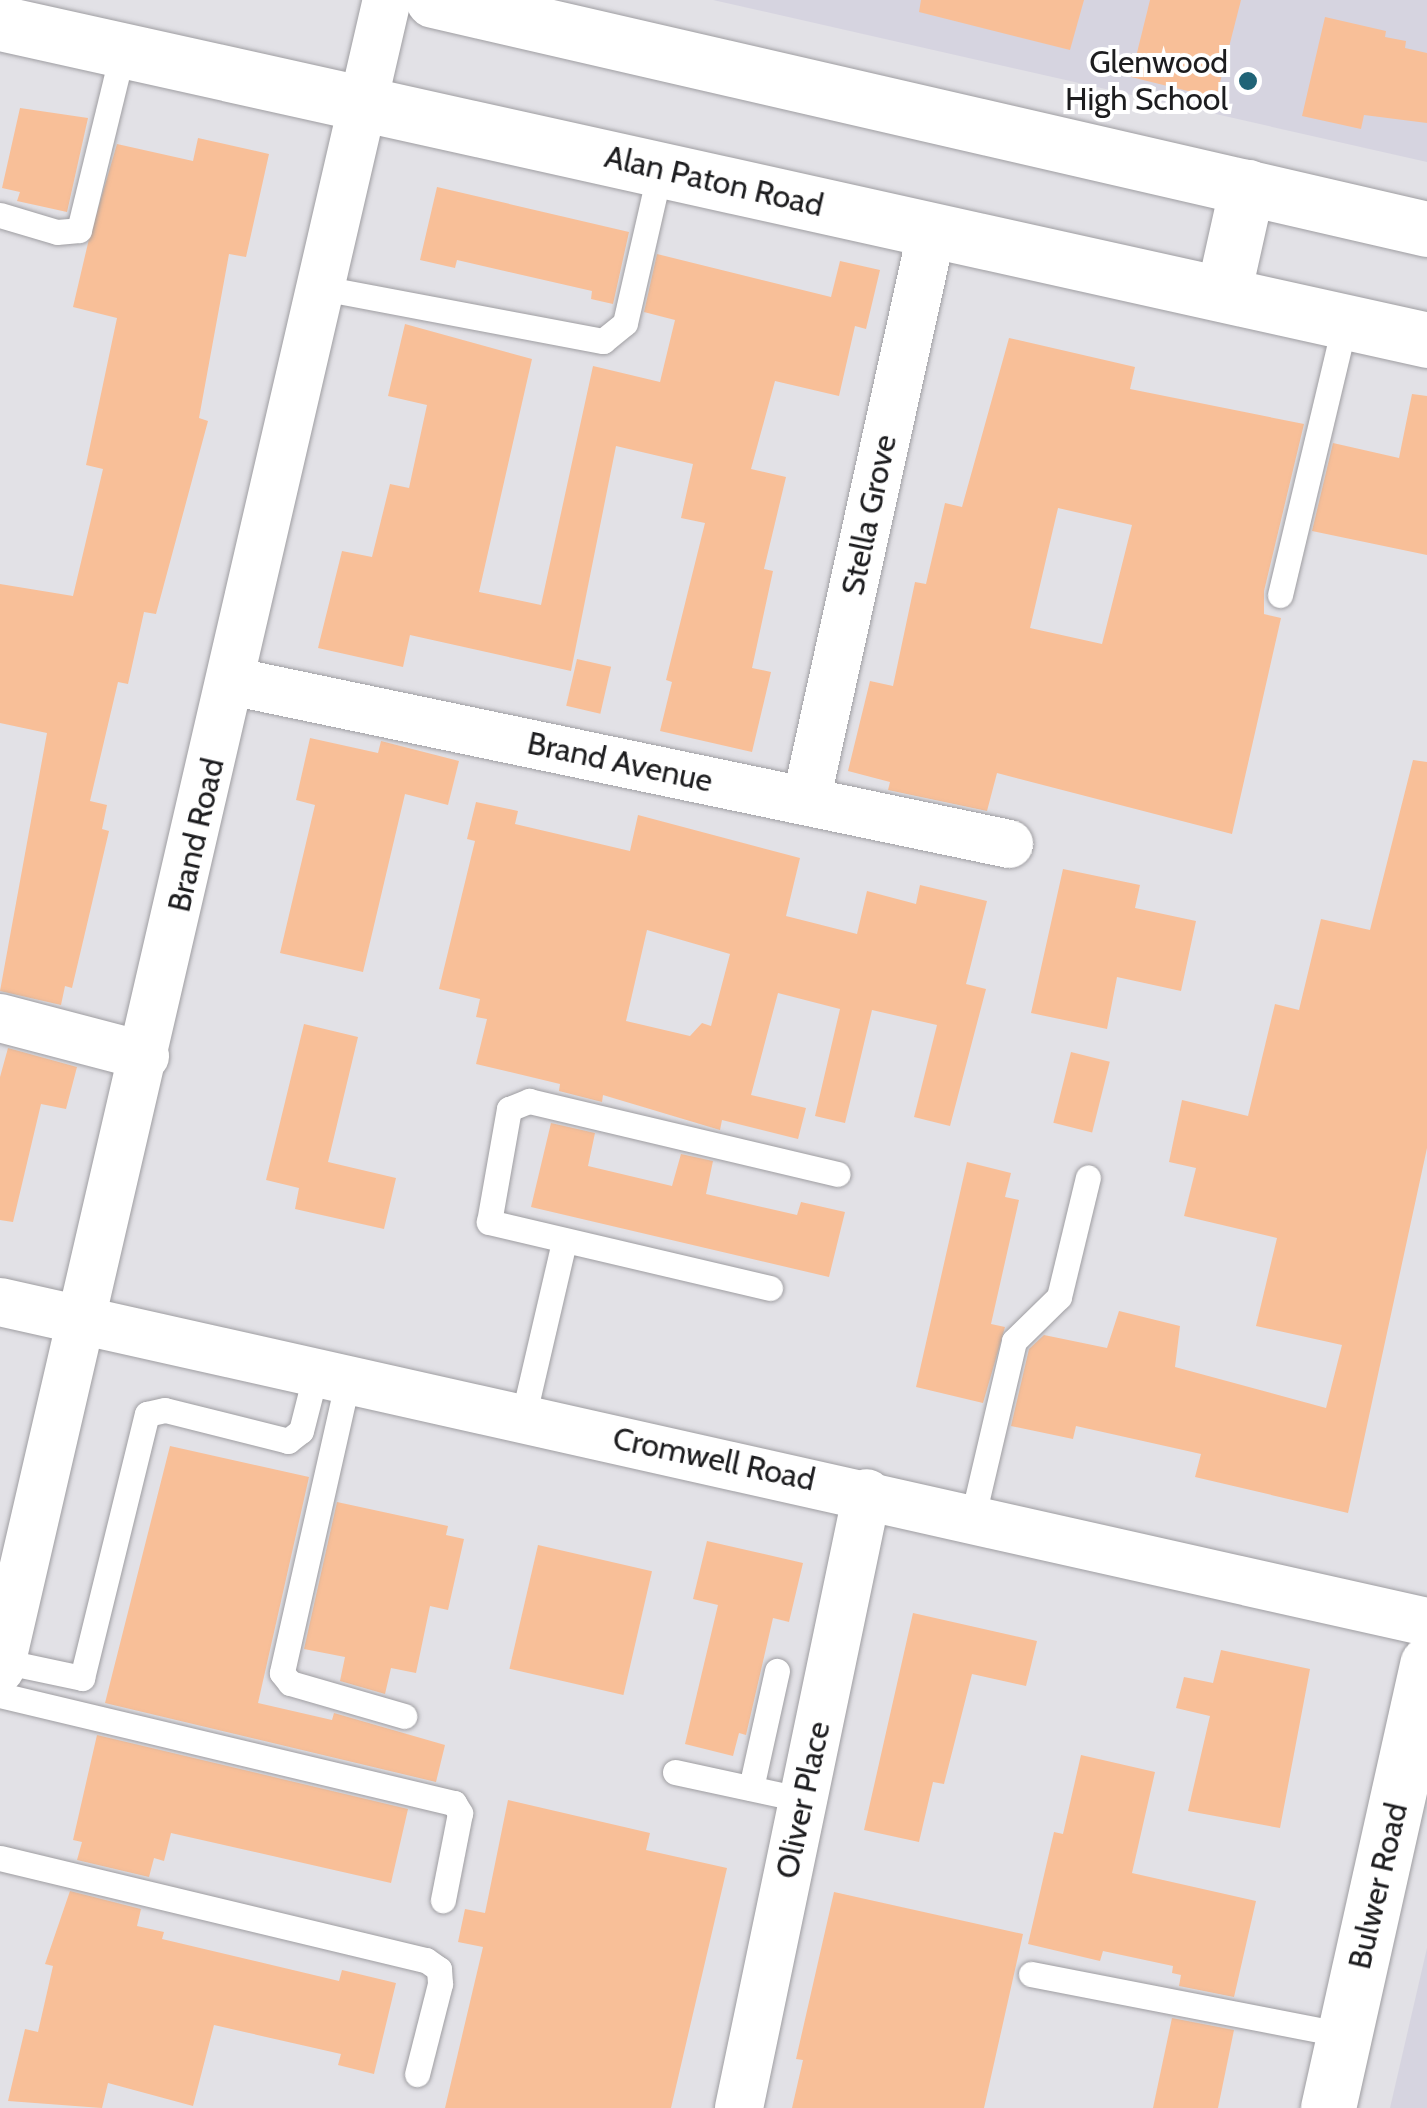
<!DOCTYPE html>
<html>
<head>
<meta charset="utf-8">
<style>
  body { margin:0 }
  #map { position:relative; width:1427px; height:2108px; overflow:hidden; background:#e2e1e6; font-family:Cabin,sans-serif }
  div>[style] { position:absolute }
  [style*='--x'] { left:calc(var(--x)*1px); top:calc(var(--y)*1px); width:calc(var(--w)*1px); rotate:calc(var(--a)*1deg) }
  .built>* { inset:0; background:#d6d4e0 }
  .building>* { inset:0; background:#f8bf98; transform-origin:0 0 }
  .roads { filter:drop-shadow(0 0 2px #9f9ea2) drop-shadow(0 0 2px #9f9ea2) }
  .lane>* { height:25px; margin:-12.5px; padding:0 12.5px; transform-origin:12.5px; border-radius:12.5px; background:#fff }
  .street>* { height:48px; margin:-24px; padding:0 24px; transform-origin:24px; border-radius:24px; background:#fff }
  .secondary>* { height:55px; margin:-27.5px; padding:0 27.5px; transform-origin:27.5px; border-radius:27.5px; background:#fff }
  .dots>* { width:28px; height:28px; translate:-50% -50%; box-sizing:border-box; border:5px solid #fff; border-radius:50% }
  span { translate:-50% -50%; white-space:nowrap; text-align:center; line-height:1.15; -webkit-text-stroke:8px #fff; paint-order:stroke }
  .poi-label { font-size:32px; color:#1d1d1f }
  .right { translate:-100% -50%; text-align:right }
  .street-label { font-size:32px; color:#1d1d1f }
</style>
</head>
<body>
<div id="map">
  <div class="built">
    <i style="clip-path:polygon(713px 0,1427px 0,1427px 162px)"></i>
    <i style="clip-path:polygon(1427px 1948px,1427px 2108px,1390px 2108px)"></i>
  </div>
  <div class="building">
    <i style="clip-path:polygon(921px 0,1084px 0,1070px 50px,919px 12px)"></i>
    <i style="clip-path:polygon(1150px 0,1241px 0,1216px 98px,1131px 77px)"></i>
    <i style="clip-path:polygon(1325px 17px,1386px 31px,1385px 37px,1406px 41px,1405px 48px,1427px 53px,1427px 123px,1364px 115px,1361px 129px,1302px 116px)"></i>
    <i style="clip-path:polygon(20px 108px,88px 118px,67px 212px,17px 201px,20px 192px,2px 188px)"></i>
    <i style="clip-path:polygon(198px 138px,269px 154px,246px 257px,229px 254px,199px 418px,208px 421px,156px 614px,144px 612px,128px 684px,118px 682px,90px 801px,107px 805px,102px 829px,109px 831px,72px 988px,65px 986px,61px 1005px,0 991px,47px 733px,0 723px,0 584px,73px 596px,103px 469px,86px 465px,117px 318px,73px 307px,88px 243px,117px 144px,193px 161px)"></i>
    <i style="clip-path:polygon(437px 187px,629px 232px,613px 304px,591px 299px,592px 291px,457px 260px,455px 268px,420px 260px)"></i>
    <i style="clip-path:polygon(657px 254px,831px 297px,840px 261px,880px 270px,866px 329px,855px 326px,839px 396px,775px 381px,751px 469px,786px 477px,764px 569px,773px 571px,752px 668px,771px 672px,752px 752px,660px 731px,672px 682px,666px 680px,705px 523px,681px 518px,693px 464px,616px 446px,571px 671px,410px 635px,403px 667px,318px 648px,342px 551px,372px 557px,390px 484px,409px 488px,427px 405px,388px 396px,405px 324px,532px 359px,479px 592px,541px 605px,593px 366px,660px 382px,675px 320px,644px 312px)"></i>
    <i style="clip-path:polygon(evenodd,1009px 338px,1135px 367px,1130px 389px,1304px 424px,1264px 591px,1264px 614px,1281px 618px,1232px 834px,997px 773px,987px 811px,888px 790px,890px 782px,848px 771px,870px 681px,893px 686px,915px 582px,926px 584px,945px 503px,962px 507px,1009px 338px,1058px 508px,1132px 525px,1102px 644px,1030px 628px,1058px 508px)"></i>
    <i style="clip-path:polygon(1412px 394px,1427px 396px,1427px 555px,1312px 531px,1333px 443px,1399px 458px)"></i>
    <i style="left:577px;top:659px;width:35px;height:48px;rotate:13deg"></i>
    <i style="clip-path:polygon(310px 738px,378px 753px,381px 741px,459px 761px,448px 805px,405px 794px,363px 972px,280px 953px,315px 805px,296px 800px)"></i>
    <i style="clip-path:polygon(1413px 760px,1427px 762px,1427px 1148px,1348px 1513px,1195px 1477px,1201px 1454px,1076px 1426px,1073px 1439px,1011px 1426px,1029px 1349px,1044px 1335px,1107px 1348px,1119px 1311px,1180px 1326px,1175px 1367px,1326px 1408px,1342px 1345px,1256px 1326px,1277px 1238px,1184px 1216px,1196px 1168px,1169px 1162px,1182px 1100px,1248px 1116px,1275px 1004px,1299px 1010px,1321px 919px,1370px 930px)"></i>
    <i style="clip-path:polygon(evenodd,476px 802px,518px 811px,515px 824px,630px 851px,638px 815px,800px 858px,786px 916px,857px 934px,867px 891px,916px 904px,920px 885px,987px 901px,966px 984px,986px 989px,950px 1126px,914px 1117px,937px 1025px,872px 1010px,845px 1123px,815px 1116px,840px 1009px,778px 993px,751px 1095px,806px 1108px,798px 1139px,722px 1120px,720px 1130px,603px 1095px,602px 1102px,559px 1091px,560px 1084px,476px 1064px,487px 1019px,476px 1017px,480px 999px,439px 989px,475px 841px,467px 839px,476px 802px,647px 930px,730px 954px,711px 1026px,702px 1023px,690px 1036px,626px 1021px,647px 930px)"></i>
    <i style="clip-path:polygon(1063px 869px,1140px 885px,1135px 908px,1196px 921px,1181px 991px,1117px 977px,1107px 1029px,1031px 1013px)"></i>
    <i style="clip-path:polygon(304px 1024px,358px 1037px,328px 1162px,396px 1178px,384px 1229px,295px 1209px,299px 1188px,266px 1180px)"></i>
    <i style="clip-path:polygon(8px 1048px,77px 1067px,66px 1109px,41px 1104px,13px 1222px,0 1220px,0 1077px)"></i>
    <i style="left:1071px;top:1052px;width:40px;height:73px;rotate:14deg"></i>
    <i style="clip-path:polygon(551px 1123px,595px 1133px,588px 1166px,672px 1186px,681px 1154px,713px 1161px,706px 1194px,797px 1215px,801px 1202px,845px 1212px,829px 1277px,531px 1207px)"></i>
    <i style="clip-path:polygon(967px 1162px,1011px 1173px,1005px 1197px,1019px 1200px,991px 1324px,1005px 1327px,983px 1403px,916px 1387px)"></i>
    <i style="clip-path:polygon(170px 1446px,309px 1477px,258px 1703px,332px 1720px,334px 1713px,445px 1745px,436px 1782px,105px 1703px)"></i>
    <i style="clip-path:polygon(337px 1502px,448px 1526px,446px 1535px,464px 1539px,448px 1610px,430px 1606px,416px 1673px,391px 1668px,385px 1694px,340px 1681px,345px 1657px,304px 1649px)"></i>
    <i style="clip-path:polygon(707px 1541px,803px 1563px,789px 1622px,773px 1618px,746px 1735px,739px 1733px,733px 1756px,685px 1744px,718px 1605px,693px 1599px)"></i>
    <i style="left:538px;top:1545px;width:117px;height:127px;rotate:13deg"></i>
    <i style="clip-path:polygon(913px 1613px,1037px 1641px,1026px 1686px,972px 1674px,944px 1784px,933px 1782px,919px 1842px,864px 1830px)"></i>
    <i style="clip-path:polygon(1221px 1650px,1310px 1669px,1280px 1828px,1188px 1811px,1210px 1716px,1176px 1708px,1184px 1677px,1213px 1683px)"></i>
    <i style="clip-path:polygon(97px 1735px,408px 1809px,391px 1883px,171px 1833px,164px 1861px,154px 1858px,149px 1877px,77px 1860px,82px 1842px,73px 1840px)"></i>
    <i style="clip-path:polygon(1081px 1755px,1155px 1772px,1132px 1873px,1256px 1901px,1234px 1997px,1179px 1986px,1181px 1975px,1172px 1973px,1173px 1966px,1103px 1951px,1100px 1961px,1028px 1944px,1054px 1832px,1063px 1834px)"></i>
    <i style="clip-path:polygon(508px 1800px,650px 1833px,646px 1850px,727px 1868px,671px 2108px,445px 2108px,483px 1947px,458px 1942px,465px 1909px,485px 1913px)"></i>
    <i style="clip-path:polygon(70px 1891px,141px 1909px,137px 1926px,164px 1932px,162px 1939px,339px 1981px,342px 1970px,396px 1983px,374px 2074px,338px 2065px,341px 2054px,214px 2025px,193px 2106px,108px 2083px,102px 2108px,8px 2101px,25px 2029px,38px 2032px,53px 1966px,45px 1964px)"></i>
    <i style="clip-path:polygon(834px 1892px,1023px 1934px,984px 2108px,792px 2108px,803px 2060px,796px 2059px)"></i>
    <i style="clip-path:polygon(1172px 2018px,1234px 2030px,1218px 2108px,1153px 2108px)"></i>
  </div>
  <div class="roads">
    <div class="lane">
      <i style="--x:0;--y:215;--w:59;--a:16.6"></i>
      <i style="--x:57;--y:232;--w:22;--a:-5"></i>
      <i style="--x:79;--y:230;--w:185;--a:-76.3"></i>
      <i style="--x:322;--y:288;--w:286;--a:10.7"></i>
      <i style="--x:603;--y:341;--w:28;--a:-39"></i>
      <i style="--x:625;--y:323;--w:157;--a:-77.1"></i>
      <i style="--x:1280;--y:595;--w:281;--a:-76.6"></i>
      <i style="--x:770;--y:1288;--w:289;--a:-166.8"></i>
      <i style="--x:489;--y:1222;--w:115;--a:-80"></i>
      <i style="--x:509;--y:1109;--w:22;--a:-22"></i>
      <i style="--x:529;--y:1101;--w:317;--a:13.3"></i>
      <i style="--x:348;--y:1379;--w:301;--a:102.7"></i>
      <i style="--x:282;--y:1673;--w:13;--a:51"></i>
      <i style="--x:290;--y:1683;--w:119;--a:16.1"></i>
      <i style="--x:523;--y:1418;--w:181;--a:-76.9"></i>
      <i style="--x:973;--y:1516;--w:180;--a:-76.8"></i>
      <i style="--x:1014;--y:1341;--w:63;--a:-44.4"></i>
      <i style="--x:1059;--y:1297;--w:123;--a:-76.4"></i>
      <i style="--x:2;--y:1661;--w:82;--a:12"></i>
      <i style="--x:82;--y:1678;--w:272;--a:-76.2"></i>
      <i style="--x:147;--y:1414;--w:18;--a:-13"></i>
      <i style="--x:165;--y:1410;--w:127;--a:14.1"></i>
      <i style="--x:288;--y:1441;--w:16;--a:-38"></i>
      <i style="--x:301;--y:1431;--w:61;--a:-75.7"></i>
      <i style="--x:0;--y:1695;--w:467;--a:13.4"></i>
      <i style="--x:454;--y:1803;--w:12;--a:59"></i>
      <i style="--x:460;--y:1813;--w:89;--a:101.1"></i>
      <i style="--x:675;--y:1772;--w:132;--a:12.2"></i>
      <i style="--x:751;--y:1788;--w:120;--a:-77.5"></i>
      <i style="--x:0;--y:1858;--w:438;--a:13.5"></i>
      <i style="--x:426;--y:1960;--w:16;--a:35"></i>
      <i style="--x:439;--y:1969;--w:15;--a:86"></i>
      <i style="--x:440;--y:1984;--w:93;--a:104.3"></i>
      <i style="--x:1031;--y:1974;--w:319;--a:11"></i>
    </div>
    <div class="street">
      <i style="--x:231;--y:681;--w:795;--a:11.83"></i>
      <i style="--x:806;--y:801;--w:585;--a:-77.56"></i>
      <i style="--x:0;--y:1018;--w:150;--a:14.7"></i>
      <i style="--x:0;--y:1302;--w:1462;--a:12.64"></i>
      <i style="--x:0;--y:1669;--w:1713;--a:-76.95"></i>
      <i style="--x:739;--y:2108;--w:628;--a:-78.24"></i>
    </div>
    <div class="secondary">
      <i style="--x:433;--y:0;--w:1020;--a:12.97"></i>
      <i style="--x:0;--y:23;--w:1462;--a:12.52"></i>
      <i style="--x:1223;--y:294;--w:110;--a:-77.4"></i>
      <i style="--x:1328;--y:2108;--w:455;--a:-77.4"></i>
    </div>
  </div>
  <div class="dots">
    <i style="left:1248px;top:81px;background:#216477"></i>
  </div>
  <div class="poi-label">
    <span class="right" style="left:1228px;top:81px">Glenwood<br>High School</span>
  </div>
  <div class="street-label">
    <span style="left:714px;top:181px;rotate:13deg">Alan Paton Road</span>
    <span style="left:869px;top:515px;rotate:-78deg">Stella Grove</span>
    <span style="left:620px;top:762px;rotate:12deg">Brand Avenue</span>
    <span style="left:196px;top:835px;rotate:-77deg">Brand Road</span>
    <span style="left:714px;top:1459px;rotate:12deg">Cromwell Road</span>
    <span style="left:803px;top:1800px;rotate:-78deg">Oliver Place</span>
    <span style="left:1378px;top:1886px;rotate:-77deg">Bulwer Road</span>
  </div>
</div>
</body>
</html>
